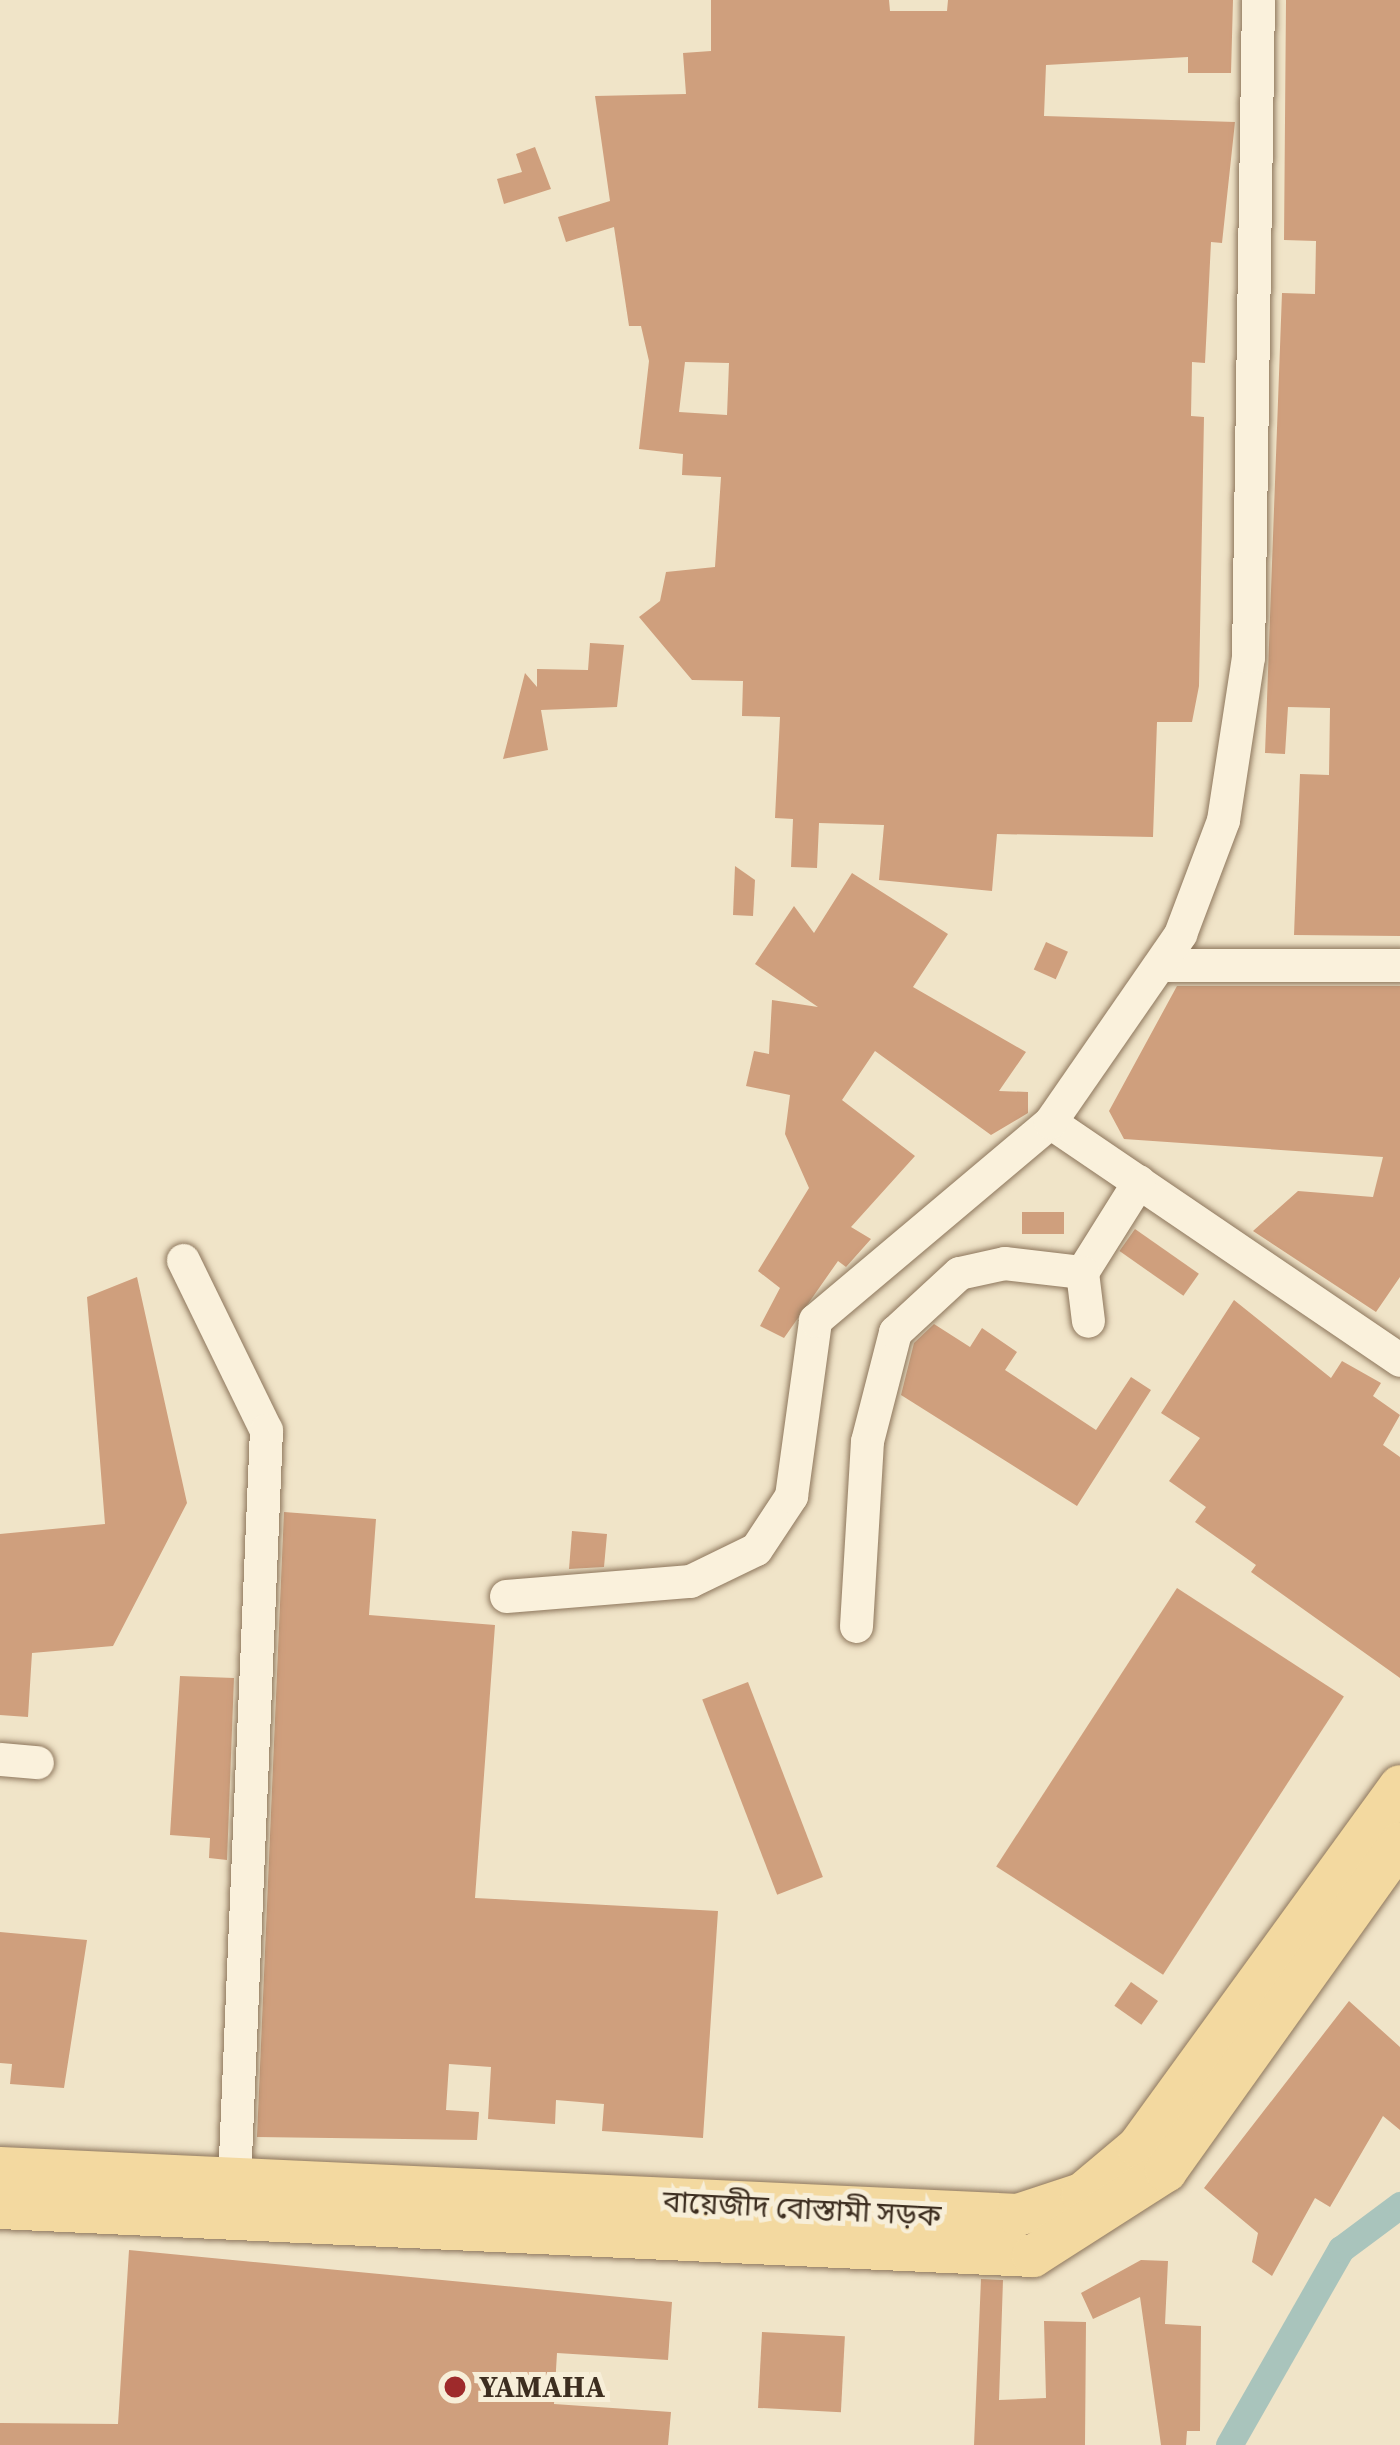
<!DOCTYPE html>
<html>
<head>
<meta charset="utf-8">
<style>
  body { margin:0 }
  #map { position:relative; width:1400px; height:2445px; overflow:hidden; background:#f0e4c8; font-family:"Source Serif 4","Noto Sans Bengali",serif }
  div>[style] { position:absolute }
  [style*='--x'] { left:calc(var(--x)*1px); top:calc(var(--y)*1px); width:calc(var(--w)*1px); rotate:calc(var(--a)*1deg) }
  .canal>* { height:27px; margin:-13.5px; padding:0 13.5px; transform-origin:13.5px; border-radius:13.5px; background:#a9c4bc }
  .building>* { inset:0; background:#cf9f7d; transform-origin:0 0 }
  .roads { filter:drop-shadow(0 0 3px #8d765c) drop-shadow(0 0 3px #8d765c) }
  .minor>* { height:33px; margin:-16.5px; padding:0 16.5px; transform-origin:16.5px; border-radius:16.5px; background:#faf1dc }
  .major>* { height:42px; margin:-21px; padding:0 21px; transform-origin:21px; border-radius:21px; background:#f3d9a0 }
  .dots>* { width:33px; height:33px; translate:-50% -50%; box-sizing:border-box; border:6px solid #f7eed8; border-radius:50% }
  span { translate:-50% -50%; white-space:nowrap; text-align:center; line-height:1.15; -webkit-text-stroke:10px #f7eed8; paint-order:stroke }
  .street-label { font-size:30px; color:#3d2e20 }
  .poi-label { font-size:30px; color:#3d2e20; font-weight:700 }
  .left { translate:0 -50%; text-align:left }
</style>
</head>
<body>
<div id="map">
  <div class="canal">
    <i style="--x:1229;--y:2445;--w:226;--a:-60.3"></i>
    <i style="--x:1341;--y:2249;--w:74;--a:-36.7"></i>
  </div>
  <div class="building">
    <i style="clip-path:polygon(evenodd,711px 0,889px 0,890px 11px,947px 11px,948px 0,1233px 0,1231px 73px,1188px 73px,1188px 57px,1046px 65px,1044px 116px,1235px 122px,1222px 243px,1211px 242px,1205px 363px,1192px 362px,1191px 416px,1204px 417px,1199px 686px,1192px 722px,1157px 722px,1153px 837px,997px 834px,992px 891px,879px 880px,884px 825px,819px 823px,817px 868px,791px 867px,793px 819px,775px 818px,780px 717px,742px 716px,743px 681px,692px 680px,639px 617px,660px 601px,666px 572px,715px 567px,721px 477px,682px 475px,683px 454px,639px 449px,649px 361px,641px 326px,629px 326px,614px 227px,566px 242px,558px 217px,610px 201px,595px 96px,686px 94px,683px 53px,711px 51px,711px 0,685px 362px,729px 363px,727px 415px,679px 412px,685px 362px)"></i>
    <i style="clip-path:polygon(1286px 0,1400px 0,1400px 936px,1294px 935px,1300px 774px,1329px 775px,1330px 708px,1288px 707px,1285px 754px,1265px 753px,1282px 293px,1315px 294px,1316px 241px,1284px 240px)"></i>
    <i style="clip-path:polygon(535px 147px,551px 189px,504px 204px,497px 179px,522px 172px,516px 154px)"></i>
    <i style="clip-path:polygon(590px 643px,624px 645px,617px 707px,541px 710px,548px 750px,503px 759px,525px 673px,537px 687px,537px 669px,588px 670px)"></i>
    <i style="clip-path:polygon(735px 866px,755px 880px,753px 916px,733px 915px)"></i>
    <i style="clip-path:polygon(852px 873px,948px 934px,913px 987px,1026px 1052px,999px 1091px,1028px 1092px,1028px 1113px,991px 1135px,875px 1051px,842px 1100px,915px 1156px,851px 1227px,871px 1239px,846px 1267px,838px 1261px,784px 1338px,760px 1326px,780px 1288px,758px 1271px,809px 1188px,785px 1134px,790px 1095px,746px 1086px,754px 1051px,769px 1054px,772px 1000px,818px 1007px,755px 964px,794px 906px,814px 933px)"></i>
    <i style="left:1046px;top:942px;width:24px;height:30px;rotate:24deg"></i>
    <i style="clip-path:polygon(1177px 986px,1400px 986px,1400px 1277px,1376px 1312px,1253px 1231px,1298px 1191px,1373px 1197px,1383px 1157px,1124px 1139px,1109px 1111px)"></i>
    <i style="left:1022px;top:1212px;width:42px;height:22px"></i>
    <i style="left:1135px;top:1229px;width:78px;height:27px;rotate:35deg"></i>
    <i style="clip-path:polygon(137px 1277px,187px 1503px,113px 1646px,32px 1653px,28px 1717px,0 1715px,0 1534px,105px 1524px,87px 1297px)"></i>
    <i style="clip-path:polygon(1234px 1300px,1331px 1378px,1342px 1361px,1381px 1383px,1373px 1396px,1400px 1415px,1383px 1445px,1400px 1457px,1400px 1678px,1251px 1572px,1256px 1565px,1195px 1522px,1206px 1507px,1169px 1481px,1200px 1438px,1161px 1413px)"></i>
    <i style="clip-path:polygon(934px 1324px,970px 1347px,982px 1328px,1017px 1352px,1005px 1370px,1096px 1430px,1131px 1377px,1151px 1390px,1077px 1506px,901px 1395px,914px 1343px)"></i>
    <i style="clip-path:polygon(284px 1512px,376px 1519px,369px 1615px,495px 1625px,475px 1898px,718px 1911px,703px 2138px,602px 2131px,604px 2104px,556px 2100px,555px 2124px,488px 2119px,491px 2067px,449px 2064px,446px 2110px,479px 2112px,477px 2140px,257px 2137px)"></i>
    <i style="clip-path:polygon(572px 1531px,607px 1534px,604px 1567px,569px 1569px)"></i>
    <i style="left:1177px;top:1588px;width:199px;height:332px;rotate:33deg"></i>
    <i style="clip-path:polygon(180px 1676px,234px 1678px,227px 1860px,209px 1858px,210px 1838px,170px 1835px)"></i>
    <i style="left:748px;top:1682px;width:209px;height:49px;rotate:69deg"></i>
    <i style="clip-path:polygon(0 1932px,87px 1940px,64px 2088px,10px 2084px,12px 2064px,0 2063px)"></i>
    <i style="left:1131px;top:1982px;width:33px;height:29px;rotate:35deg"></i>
    <i style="clip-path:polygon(1349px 2001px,1400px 2047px,1400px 2130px,1383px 2116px,1330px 2207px,1315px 2198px,1272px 2276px,1252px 2262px,1258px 2233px,1204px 2188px)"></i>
    <i style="clip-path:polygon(129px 2250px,672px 2302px,668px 2360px,557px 2353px,554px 2404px,671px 2412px,668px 2445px,0 2445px,0 2423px,118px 2424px)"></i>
    <i style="clip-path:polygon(1141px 2260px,1168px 2261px,1165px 2324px,1201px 2326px,1200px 2431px,1187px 2431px,1186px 2445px,1161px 2445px,1140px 2297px,1093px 2319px,1081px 2293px)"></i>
    <i style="clip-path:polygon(981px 2279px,1003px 2280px,999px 2400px,1046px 2398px,1044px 2321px,1086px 2322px,1085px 2445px,974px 2445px)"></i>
    <i style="left:762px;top:2332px;width:83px;height:76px;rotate:3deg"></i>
  </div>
  <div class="roads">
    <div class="minor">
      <i style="--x:1162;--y:965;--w:238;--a:0"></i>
      <i style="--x:1050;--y:1122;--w:423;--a:34.2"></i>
      <i style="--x:183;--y:1260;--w:189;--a:64"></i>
      <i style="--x:266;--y:1430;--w:751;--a:92.44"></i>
      <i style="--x:1082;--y:1272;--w:107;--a:-57.9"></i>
      <i style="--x:506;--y:1596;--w:185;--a:-4.7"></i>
      <i style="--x:690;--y:1581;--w:73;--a:-25.9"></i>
      <i style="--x:756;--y:1549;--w:64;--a:-56.6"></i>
      <i style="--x:791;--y:1496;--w:178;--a:-82.2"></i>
      <i style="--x:815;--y:1320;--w:307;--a:-40.1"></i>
      <i style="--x:1050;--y:1122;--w:229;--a:-55.3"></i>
      <i style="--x:1180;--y:934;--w:122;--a:-69.3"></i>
      <i style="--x:1223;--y:820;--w:165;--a:-81.3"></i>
      <i style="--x:1248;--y:657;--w:657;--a:-89.13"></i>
      <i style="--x:856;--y:1626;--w:185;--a:-86.6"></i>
      <i style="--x:867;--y:1441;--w:113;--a:-75.6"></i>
      <i style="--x:895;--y:1332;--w:87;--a:-42.7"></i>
      <i style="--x:959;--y:1273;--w:46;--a:-12.5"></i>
      <i style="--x:1004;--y:1263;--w:79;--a:6.6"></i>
      <i style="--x:1082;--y:1272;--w:49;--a:83"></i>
      <i style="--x:0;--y:1759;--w:37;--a:5"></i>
    </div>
    <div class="major">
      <i style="--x:0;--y:2168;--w:1019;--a:2.64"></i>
      <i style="--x:1018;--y:2215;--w:67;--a:-18.2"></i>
      <i style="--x:1082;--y:2194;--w:73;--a:-40"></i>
      <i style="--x:1138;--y:2147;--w:446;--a:-54"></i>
      <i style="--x:0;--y:2208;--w:1034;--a:2.66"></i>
      <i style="--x:1033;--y:2256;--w:158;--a:-32.6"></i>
      <i style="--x:1166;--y:2171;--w:403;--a:-54.5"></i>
    </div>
  </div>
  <div class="dots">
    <i style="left:455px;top:2387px;background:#9e2a2b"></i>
  </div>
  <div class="street-label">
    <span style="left:802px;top:2209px;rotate:3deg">বায়েজীদ বোস্তামী সড়ক</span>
  </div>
  <div class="poi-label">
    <span class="left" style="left:479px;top:2387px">YAMAHA</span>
  </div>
</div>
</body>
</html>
